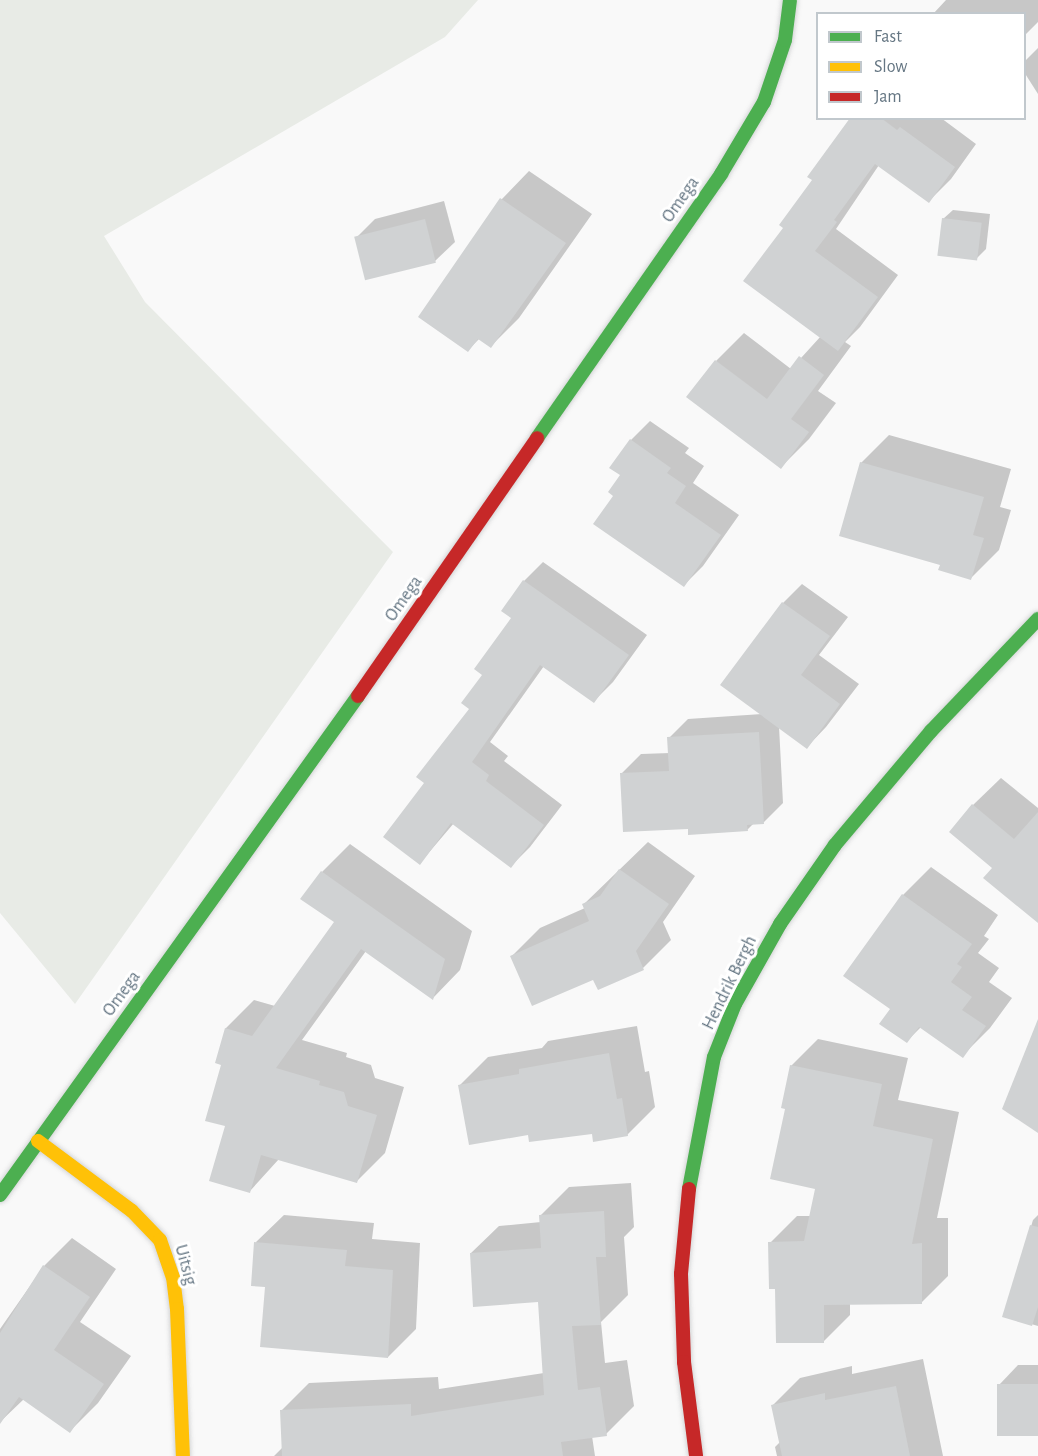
<!DOCTYPE html>
<html>
<head>
<meta charset="utf-8">
<style>
  body { margin:0 }
  #map { position:relative; width:1038px; height:1456px; overflow:hidden; background:#f9f9f9; font-family:"Alegreya Sans",sans-serif }
  div>[style] { position:absolute }
  [style*='--x'] { left:calc(var(--x)*1px); top:calc(var(--y)*1px); width:calc(var(--w)*1px); rotate:calc(var(--a)*1deg) }
  .green>* { inset:0; background:#e8ebe6 }
  .shadow>* { inset:0; background:#0003 }
  .building>* { inset:0; background:#d0d2d3; transform-origin:0 0 }
  .roads { filter:drop-shadow(0 0 2px #d5d6d7) drop-shadow(0 0 2px #d5d6d7) }
  .fast>* { height:14px; margin:-7px; padding:0 7px; transform-origin:7px; border-radius:7px; background:#4caf50 }
  .slow>* { height:14px; margin:-7px; padding:0 7px; transform-origin:7px; border-radius:7px; background:#ffc107 }
  .jam>* { height:14px; margin:-7px; padding:0 7px; transform-origin:7px; border-radius:7px; background:#c62828 }
  span { translate:-50% -50%; white-space:nowrap; text-align:center; line-height:1.15; -webkit-text-stroke:6px #fff; paint-order:stroke }
  .street-label { font-size:18px; color:#657683 }
  .legend { position:absolute; left:816px; top:12px; width:210px; height:108px; box-sizing:border-box; background:#fff; border:2px solid #c1c8cd; margin:0; padding:8px 10px; list-style:none; font-size:18px; color:#657683 }
  .legend li { display:flex; align-items:center; gap:12px; height:30px }
  .legend b { width:30px; border:2px solid #c1c8cd }
</style>
</head>
<body>
<div id="map">
  <div class="green">
    <i style="clip-path:polygon(0 0,478px 0,445px 37px,104px 236px,145px 302px,393px 552px,75px 1004px,0 913px)"></i>
  </div>
  <div class="shadow">
    <i style="clip-path:polygon(946px 0,1038px 0,1038px 22px,1024px 36px,1024px 14px,933px 14px)"></i>
    <i style="clip-path:polygon(1038px 48px,1038px 94px,1024px 72px,1024px 62px)"></i>
    <i style="clip-path:polygon(852px 118px,941px 118px,976px 144px,951px 179px,929px 201px,879px 165px,836px 229px,898px 275px,860px 327px,845px 342px,851px 346px,818px 391px,836px 403px,809px 439px,781px 467px,716px 361px,744px 333px,791px 369px,821px 336px,785px 227px)"></i>
    <i style="clip-path:polygon(529px 171px,592px 214px,519px 318px,491px 346px,480px 338px,468px 350px,420px 317px,502px 199px)"></i>
    <i style="clip-path:polygon(444px 201px,455px 242px,435px 261px,356px 238px,375px 219px)"></i>
    <i style="clip-path:polygon(953px 210px,990px 214px,986px 249px,977px 258px,943px 219px)"></i>
    <i style="clip-path:polygon(650px 421px,689px 448px,685px 453px,704px 466px,693px 483px,739px 515px,703px 566px,684px 585px,615px 495px,631px 440px)"></i>
    <i style="clip-path:polygon(889px 435px,1011px 469px,1000px 507px,1011px 510px,999px 550px,971px 578px,942px 564px,861px 463px)"></i>
    <i style="clip-path:polygon(543px 562px,647px 635px,613px 682px,594px 701px,544px 666px,490px 742px,508px 756px,504px 761px,562px 805px,530px 847px,511px 866px,454px 823px,420px 863px,426px 783px,471px 708px,484px 674px,513px 617px,524px 581px)"></i>
    <i style="clip-path:polygon(802px 584px,848px 617px,819px 655px,859px 684px,826px 727px,807px 747px,779px 726px,783px 803px,764px 822px,754px 823px,747px 830px,689px 827px,622px 773px,641px 754px,670px 753px,669px 738px,688px 719px,762px 714px,783px 603px)"></i>
    <i style="clip-path:polygon(1001px 778px,1038px 808px,1038px 914px,994px 868px,973px 805px)"></i>
    <i style="clip-path:polygon(648px 842px,695px 876px,663px 922px,671px 940px,643px 968px,599px 988px,594px 978px,512px 956px,540px 928px,585px 908px,584px 904px)"></i>
    <i style="clip-path:polygon(350px 844px,472px 931px,460px 970px,433px 998px,366px 951px,302px 1040px,347px 1053px,346px 1057px,371px 1065px,375px 1078px,404px 1087px,385px 1153px,357px 1181px,279px 1159px,250px 1191px,227px 1125px,223px 1064px,216px 1062px,226px 1028px,254px 1000px,275px 1006px,336px 922px,322px 872px)"></i>
    <i style="clip-path:polygon(931px 867px,998px 915px,984px 936px,989px 939px,978px 953px,999px 968px,989px 982px,1012px 998px,990px 1028px,962px 1056px,921px 1027px,907px 1041px,892px 1009px,903px 895px)"></i>
    <i style="clip-path:polygon(637px 1026px,645px 1072px,649px 1071px,655px 1107px,627px 1135px,593px 1132px,558px 1138px,558px 1135px,529px 1133px,460px 1085px,488px 1057px,542px 1048px,548px 1041px)"></i>
    <i style="clip-path:polygon(818px 1039px,908px 1058px,898px 1100px,959px 1112px,937px 1218px,948px 1218px,948px 1276px,922px 1302px,850px 1303px,850px 1315px,824px 1341px,776px 1287px,770px 1243px,797px 1216px,811px 1216px,817px 1188px,787px 1107px,791px 1066px)"></i>
    <i style="clip-path:polygon(631px 1183px,634px 1227px,624px 1237px,628px 1295px,601px 1322px,605px 1363px,627px 1360px,634px 1406px,606px 1434px,592px 1436px,595px 1456px,274px 1456px,283px 1447px,281px 1411px,309px 1383px,438px 1377px,439px 1389px,544px 1373px,540px 1301px,471px 1253px,499px 1226px,541px 1222px,541px 1215px,569px 1187px)"></i>
    <i style="clip-path:polygon(284px 1215px,374px 1223px,372px 1239px,420px 1243px,416px 1329px,388px 1357px,267px 1286px,256px 1242px)"></i>
    <i style="clip-path:polygon(1038px 1215px,1038px 1326px,1004px 1316px,1033px 1220px)"></i>
    <i style="clip-path:polygon(72px 1238px,116px 1269px,80px 1322px,131px 1356px,98px 1403px,70px 1431px,24px 1399px,0 1422px,0 1329px,44px 1266px)"></i>
    <i style="clip-path:polygon(923px 1359px,943px 1456px,777px 1456px,775px 1447px,780px 1442px,773px 1405px,800px 1378px,852px 1366px,852px 1374px)"></i>
    <i style="clip-path:polygon(1018px 1365px,1038px 1365px,1038px 1434px,999px 1385px)"></i>
  </div>
  <div class="building">
    <i style="clip-path:polygon(850px 118px,881px 118px,897px 130px,900px 127px,955px 167px,929px 203px,875px 164px,834px 220px,837px 222px,815px 251px,878px 297px,838px 351px,743px 281px,783px 228px,779px 225px,812px 180px,807px 177px)"></i>
    <i style="clip-path:polygon(500px 198px,566px 243px,491px 348px,478px 339px,468px 352px,418px 317px)"></i>
    <i style="left:942px;top:218px;width:40px;height:38px;rotate:7deg"></i>
    <i style="left:425px;top:219px;width:45px;height:73px;rotate:76deg"></i>
    <i style="clip-path:polygon(799px 356px,824px 375px,791px 419px,809px 432px,781px 469px,686px 397px,715px 360px,767px 399px)"></i>
    <i style="clip-path:polygon(630px 439px,671px 468px,667px 473px,686px 486px,675px 503px,721px 535px,684px 587px,593px 524px,613px 496px,608px 492px,620px 475px,609px 468px)"></i>
    <i style="clip-path:polygon(860px 462px,984px 497px,973px 535px,984px 538px,971px 580px,938px 570px,940px 565px,839px 536px)"></i>
    <i style="clip-path:polygon(523px 580px,629px 655px,594px 703px,540px 665px,472px 762px,489px 775px,486px 781px,544px 825px,511px 868px,451px 823px,420px 865px,383px 837px,424px 783px,416px 777px,469px 709px,461px 703px,482px 675px,474px 669px,511px 618px,501px 611px)"></i>
    <i style="clip-path:polygon(782px 602px,830px 636px,801px 675px,840px 704px,807px 749px,720px 685px)"></i>
    <i style="clip-path:polygon(759px 732px,764px 824px,747px 825px,748px 831px,688px 835px,688px 829px,623px 832px,620px 773px,669px 771px,667px 737px)"></i>
    <i style="clip-path:polygon(972px 804px,1014px 839px,1038px 812px,1038px 923px,983px 878px,992px 868px,949px 832px)"></i>
    <i style="clip-path:polygon(619px 869px,669px 904px,636px 951px,644px 970px,598px 990px,593px 980px,532px 1006px,510px 956px,589px 921px,582px 904px,600px 896px)"></i>
    <i style="clip-path:polygon(321px 871px,445px 959px,433px 1000px,361px 949px,276px 1068px,320px 1081px,319px 1085px,344px 1092px,348px 1106px,377px 1115px,357px 1183px,261px 1155px,250px 1193px,209px 1181px,225px 1126px,205px 1121px,221px 1065px,215px 1063px,225px 1028px,252px 1036px,334px 922px,300px 899px)"></i>
    <i style="clip-path:polygon(902px 894px,972px 944px,957px 964px,962px 967px,951px 982px,972px 997px,962px 1010px,986px 1026px,963px 1058px,919px 1027px,907px 1043px,879px 1024px,890px 1009px,843px 976px)"></i>
    <i style="clip-path:polygon(1038px 1019px,1038px 1133px,1002px 1109px)"></i>
    <i style="clip-path:polygon(609px 1053px,617px 1099px,622px 1098px,628px 1136px,593px 1142px,592px 1134px,529px 1142px,528px 1135px,469px 1145px,458px 1085px,519px 1074px,519px 1069px)"></i>
    <i style="clip-path:polygon(790px 1065px,882px 1084px,873px 1126px,933px 1139px,912px 1244px,922px 1243px,922px 1304px,824px 1305px,824px 1343px,776px 1343px,775px 1289px,769px 1289px,768px 1242px,804px 1241px,815px 1189px,770px 1179px,785px 1109px,781px 1108px)"></i>
    <i style="clip-path:polygon(604px 1211px,606px 1257px,596px 1257px,601px 1325px,572px 1326px,578px 1390px,600px 1387px,607px 1436px,561px 1442px,563px 1456px,282px 1456px,280px 1410px,411px 1404px,411px 1416px,544px 1395px,538px 1302px,473px 1307px,470px 1253px,541px 1248px,539px 1215px)"></i>
    <i style="clip-path:polygon(1030px 1225px,1038px 1227px,1038px 1307px,1032px 1326px,1002px 1317px)"></i>
    <i style="clip-path:polygon(254px 1242px,347px 1250px,345px 1266px,393px 1270px,388px 1358px,260px 1347px,265px 1287px,251px 1286px)"></i>
    <i style="clip-path:polygon(43px 1265px,90px 1297px,54px 1350px,104px 1384px,70px 1433px,19px 1397px,0 1424px,0 1333px)"></i>
    <i style="left:997px;top:1384px;width:41px;height:52px"></i>
    <i style="clip-path:polygon(896px 1386px,910px 1456px,782px 1456px,771px 1405px,825px 1393px,825px 1400px)"></i>
  </div>
  <div class="roads">
    <div class="fast">
      <i style="--x:537;--y:438;--w:322;--a:-55.1"></i>
      <i style="--x:721;--y:174;--w:84;--a:-59.2"></i>
      <i style="--x:764;--y:102;--w:65;--a:-71.3"></i>
      <i style="--x:785;--y:40;--w:40;--a:-82.9"></i>
      <i style="--x:689;--y:1189;--w:134;--a:-79.3"></i>
      <i style="--x:714;--y:1057;--w:57;--a:-68.4"></i>
      <i style="--x:735;--y:1004;--w:92;--a:-60.6"></i>
      <i style="--x:780;--y:924;--w:96;--a:-55.2"></i>
      <i style="--x:835;--y:845;--w:149;--a:-49.9"></i>
      <i style="--x:931;--y:731;--w:155;--a:-46.3"></i>
      <i style="--x:0;--y:1195;--w:614;--a:-54.34"></i>
    </div>
    <div class="slow">
      <i style="--x:38;--y:1141;--w:117;--a:36.7"></i>
      <i style="--x:132;--y:1211;--w:40;--a:46"></i>
      <i style="--x:160;--y:1240;--w:39;--a:71"></i>
      <i style="--x:173;--y:1277;--w:32;--a:83"></i>
      <i style="--x:177;--y:1309;--w:147;--a:87.7"></i>
    </div>
    <div class="jam">
      <i style="--x:358;--y:696;--w:314;--a:-55.2"></i>
      <i style="--x:689;--y:1189;--w:85;--a:95.4"></i>
      <i style="--x:681;--y:1274;--w:88;--a:88"></i>
      <i style="--x:684;--y:1362;--w:95;--a:82.7"></i>
    </div>
  </div>
  <div class="street-label">
    <span style="left:681px;top:200px;rotate:-55deg">Omega</span>
    <span style="left:404px;top:599px;rotate:-55deg">Omega</span>
    <span style="left:730px;top:983px;rotate:-64deg">Hendrik Bergh</span>
    <span style="left:122px;top:994px;rotate:-54deg">Omega</span>
    <span style="left:185px;top:1265px;rotate:75deg">Uitsig</span>
  </div>
  <ul class="legend">
  <li><b style="height:8px;background:#4caf50"></b>Fast</li>
  <li><b style="height:8px;background:#ffc107"></b>Slow</li>
  <li><b style="height:8px;background:#c62828"></b>Jam</li>
  </ul>
</div>
</body>
</html>
